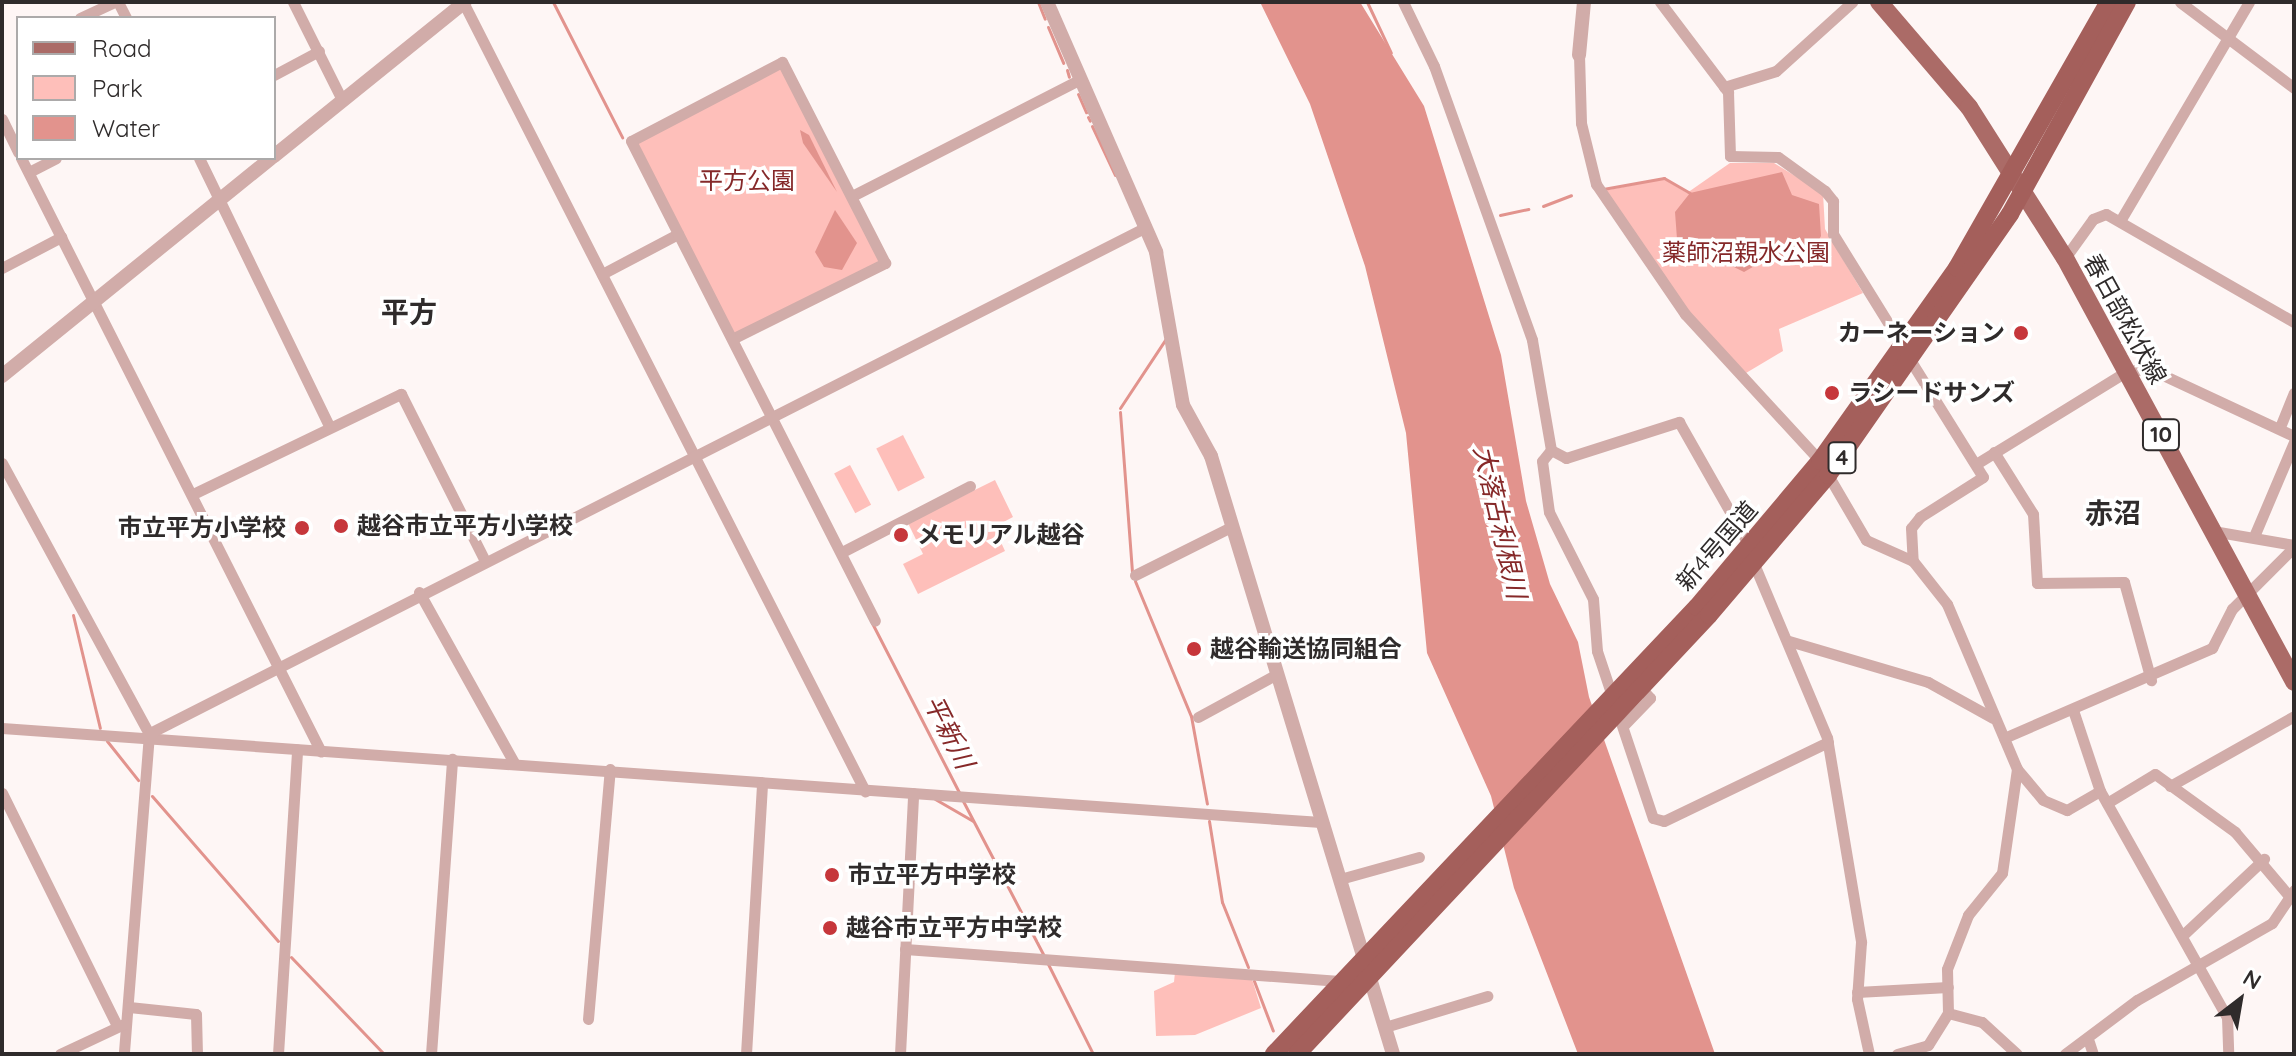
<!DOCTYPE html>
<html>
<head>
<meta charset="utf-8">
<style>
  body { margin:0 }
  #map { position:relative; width:2296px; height:1056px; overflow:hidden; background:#fef6f5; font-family:Quicksand,"Noto Sans JP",sans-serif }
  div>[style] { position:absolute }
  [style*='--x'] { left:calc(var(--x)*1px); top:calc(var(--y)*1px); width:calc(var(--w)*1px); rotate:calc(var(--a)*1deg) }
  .green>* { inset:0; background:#febfba; transform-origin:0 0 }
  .water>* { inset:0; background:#e2938d }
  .stream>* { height:3px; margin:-1.5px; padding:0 1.5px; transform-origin:1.5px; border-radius:1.5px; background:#e2938d }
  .minor>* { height:11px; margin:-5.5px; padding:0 5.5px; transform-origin:5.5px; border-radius:5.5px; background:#d1aca9 }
  .tertiary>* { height:14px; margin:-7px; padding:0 7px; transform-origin:7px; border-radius:7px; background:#d1aca9 }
  .primary>* { height:18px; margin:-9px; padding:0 9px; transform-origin:9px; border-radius:9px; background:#ab6b67 }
  .trunk>* { height:18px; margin:-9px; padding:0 9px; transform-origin:9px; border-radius:9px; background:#a45f5b }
  .dots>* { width:22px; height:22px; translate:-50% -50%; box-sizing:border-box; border:4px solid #fff; border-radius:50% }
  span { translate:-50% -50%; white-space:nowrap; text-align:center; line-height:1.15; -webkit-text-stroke:7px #fff; paint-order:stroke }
  .shield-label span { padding:2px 6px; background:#fff; border:2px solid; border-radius:6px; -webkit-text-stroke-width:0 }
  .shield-label { font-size:22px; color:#2f2b2b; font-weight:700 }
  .park-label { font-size:24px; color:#852829 }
  .street-label { font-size:24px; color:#2f2b2b }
  .poi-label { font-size:24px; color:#2f2b2b; font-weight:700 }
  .right { translate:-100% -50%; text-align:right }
  .left { translate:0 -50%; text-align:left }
  .water-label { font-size:26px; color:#862929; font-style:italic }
  .quarter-label { font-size:28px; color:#2f2b2b; font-weight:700 }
  .frame { position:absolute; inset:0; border:4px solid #2f2b2b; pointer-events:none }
  .legend { position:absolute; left:16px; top:16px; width:260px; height:144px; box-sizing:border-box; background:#fff; border:2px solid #acaaaa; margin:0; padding:10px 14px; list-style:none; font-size:24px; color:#2f2b2b }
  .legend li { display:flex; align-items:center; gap:16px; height:40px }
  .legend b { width:40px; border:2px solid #acaaaa }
  .north { position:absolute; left:2200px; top:960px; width:80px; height:80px; -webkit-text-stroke:6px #fff; paint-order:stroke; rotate:31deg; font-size:22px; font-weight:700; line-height:32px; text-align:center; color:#2f2b2b }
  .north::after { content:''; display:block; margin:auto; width:28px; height:36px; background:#2f2b2b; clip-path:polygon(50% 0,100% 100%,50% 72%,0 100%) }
</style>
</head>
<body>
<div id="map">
  <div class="green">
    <i style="left:782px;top:62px;width:226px;height:170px;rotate:63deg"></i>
    <i style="clip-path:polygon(1730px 163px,1774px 163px,1823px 193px,1825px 229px,1863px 293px,1779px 329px,1783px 351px,1746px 373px,1688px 313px,1603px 191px,1664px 179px,1687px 193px)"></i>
    <i style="left:903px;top:435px;width:48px;height:30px;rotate:63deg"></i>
    <i style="left:850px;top:465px;width:45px;height:18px;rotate:62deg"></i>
    <i style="clip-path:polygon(995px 480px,1013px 517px,994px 527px,1005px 551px,918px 594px,903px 564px,923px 554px,908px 523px)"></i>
    <i style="clip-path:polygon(1175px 972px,1252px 979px,1261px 1008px,1195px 1035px,1156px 1036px,1154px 991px,1174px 982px)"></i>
  </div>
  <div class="water">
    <i style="clip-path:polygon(1260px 2px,1360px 2px,1424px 106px,1501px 355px,1526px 501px,1550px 584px,1578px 642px,1589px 697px,1715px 1054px,1578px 1054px,1514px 888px,1491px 796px,1427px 653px,1406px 433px,1365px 266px,1310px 104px)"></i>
    <i style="clip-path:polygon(800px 130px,809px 135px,837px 192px,803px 143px)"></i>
    <i style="clip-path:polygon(1782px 172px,1792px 195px,1819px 204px,1821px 236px,1811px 255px,1765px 260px,1744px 272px,1677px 239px,1675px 212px,1690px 193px)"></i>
    <i style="clip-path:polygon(835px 210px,857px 243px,842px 270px,824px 267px,815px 252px)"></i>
  </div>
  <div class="stream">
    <i style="--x:553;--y:2;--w:152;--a:62.9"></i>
    <i style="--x:1038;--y:2;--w:18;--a:68"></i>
    <i style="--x:1367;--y:2;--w:56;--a:64.8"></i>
    <i style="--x:1048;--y:27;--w:39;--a:67"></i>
    <i style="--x:1067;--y:70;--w:7;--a:74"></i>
    <i style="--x:1078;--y:94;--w:20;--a:66"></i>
    <i style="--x:1088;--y:117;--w:4;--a:63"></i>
    <i style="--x:1092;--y:126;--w:54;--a:64.9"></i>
    <i style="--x:1603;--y:189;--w:62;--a:-10.2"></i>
    <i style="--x:1664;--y:178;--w:30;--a:30"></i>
    <i style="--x:1543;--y:206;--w:30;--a:-21"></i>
    <i style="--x:1500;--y:215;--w:29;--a:-12"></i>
    <i style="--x:1120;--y:408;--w:82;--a:-56.5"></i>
    <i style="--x:1120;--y:412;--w:160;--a:85.7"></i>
    <i style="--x:1135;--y:581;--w:146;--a:67.5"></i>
    <i style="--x:1191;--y:716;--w:89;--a:79.7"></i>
    <i style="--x:73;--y:615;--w:116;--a:76.6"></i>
    <i style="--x:872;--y:623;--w:192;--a:62.8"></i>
    <i style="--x:107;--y:741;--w:50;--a:51.5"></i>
    <i style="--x:152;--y:796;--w:192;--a:49"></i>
    <i style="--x:935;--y:799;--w:44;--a:30.1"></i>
    <i style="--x:963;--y:801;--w:173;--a:62.4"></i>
    <i style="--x:1209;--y:821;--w:82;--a:80.9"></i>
    <i style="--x:1222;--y:902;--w:70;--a:68.2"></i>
    <i style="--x:291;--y:957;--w:134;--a:46.2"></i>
    <i style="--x:1048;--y:964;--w:101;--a:63.4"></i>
    <i style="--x:1254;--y:981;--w:53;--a:69.2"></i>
  </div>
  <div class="minor">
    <i style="--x:118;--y:2;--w:18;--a:63"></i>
    <i style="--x:293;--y:2;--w:110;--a:63.4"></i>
    <i style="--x:463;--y:2;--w:886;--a:63"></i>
    <i style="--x:1403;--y:2;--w:71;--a:64.2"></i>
    <i style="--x:1434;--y:66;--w:291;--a:70.3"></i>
    <i style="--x:1532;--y:340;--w:112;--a:80.2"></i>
    <i style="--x:1551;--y:450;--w:14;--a:129"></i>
    <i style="--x:1542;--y:461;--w:51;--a:82.2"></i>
    <i style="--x:1549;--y:512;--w:97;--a:63.2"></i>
    <i style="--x:1593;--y:599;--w:52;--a:85.6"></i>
    <i style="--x:1597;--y:651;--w:176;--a:71.5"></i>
    <i style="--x:1653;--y:818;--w:11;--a:15"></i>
    <i style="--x:1664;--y:821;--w:182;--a:-25.7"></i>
    <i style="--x:1660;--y:2;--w:113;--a:52.9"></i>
    <i style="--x:1728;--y:92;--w:64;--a:88.2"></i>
    <i style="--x:1730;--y:156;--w:48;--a:1.2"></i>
    <i style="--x:1778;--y:157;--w:58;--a:35.9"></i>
    <i style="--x:1825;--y:191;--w:13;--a:51"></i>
    <i style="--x:1833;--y:201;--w:33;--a:90"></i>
    <i style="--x:1833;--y:234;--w:133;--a:58.2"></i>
    <i style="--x:2180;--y:2;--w:143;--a:37"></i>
    <i style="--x:80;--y:18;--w:38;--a:-25"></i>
    <i style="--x:1579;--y:55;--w:68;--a:88.3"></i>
    <i style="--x:1581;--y:123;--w:63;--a:76.2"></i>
    <i style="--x:1596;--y:184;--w:158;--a:55.6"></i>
    <i style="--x:1685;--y:314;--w:200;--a:47.4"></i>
    <i style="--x:274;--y:75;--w:51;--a:-28.1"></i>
    <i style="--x:1724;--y:87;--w:54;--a:-17.1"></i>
    <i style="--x:1776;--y:71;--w:103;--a:-42.2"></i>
    <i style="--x:2;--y:119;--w:37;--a:64"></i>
    <i style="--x:21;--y:158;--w:665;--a:63.2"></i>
    <i style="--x:199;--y:158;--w:298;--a:64.1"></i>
    <i style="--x:29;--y:172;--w:30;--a:-27"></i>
    <i style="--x:852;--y:196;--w:255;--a:-27.1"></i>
    <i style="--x:2120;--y:221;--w:254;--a:-59.5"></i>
    <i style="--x:2065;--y:258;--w:48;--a:-54.3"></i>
    <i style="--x:2093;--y:219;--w:14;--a:-21"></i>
    <i style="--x:2106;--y:214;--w:217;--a:29.9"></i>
    <i style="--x:2;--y:268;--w:67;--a:-27.7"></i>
    <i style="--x:602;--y:274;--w:86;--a:-27.8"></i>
    <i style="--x:734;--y:338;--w:169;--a:-26.4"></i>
    <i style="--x:885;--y:263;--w:226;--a:-117.1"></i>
    <i style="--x:782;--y:62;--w:170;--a:152.4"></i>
    <i style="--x:631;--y:141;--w:538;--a:63.05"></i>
    <i style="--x:1912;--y:363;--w:134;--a:58.1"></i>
    <i style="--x:1983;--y:477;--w:75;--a:147.6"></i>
    <i style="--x:1920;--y:517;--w:14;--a:129"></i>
    <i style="--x:1911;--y:528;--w:33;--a:87"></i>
    <i style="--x:2280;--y:427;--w:37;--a:-68"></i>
    <i style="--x:1551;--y:450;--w:17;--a:28"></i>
    <i style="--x:1566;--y:458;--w:119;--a:-17.7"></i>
    <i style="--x:1679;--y:422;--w:144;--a:60.4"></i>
    <i style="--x:1994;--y:452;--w:73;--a:57.8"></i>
    <i style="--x:2033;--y:514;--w:69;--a:86.7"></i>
    <i style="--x:2037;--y:583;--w:87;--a:-0.7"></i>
    <i style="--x:2124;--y:582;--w:102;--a:74.6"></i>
    <i style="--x:2;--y:463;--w:308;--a:61.5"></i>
    <i style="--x:149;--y:734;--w:321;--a:94.5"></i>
    <i style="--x:1976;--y:464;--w:177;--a:-31.6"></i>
    <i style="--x:2127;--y:371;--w:23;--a:-5"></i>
    <i style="--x:2150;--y:369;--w:159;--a:25"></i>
    <i style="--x:1828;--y:475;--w:75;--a:59.7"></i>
    <i style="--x:1866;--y:540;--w:51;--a:24.1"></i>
    <i style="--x:1913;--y:561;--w:55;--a:51.7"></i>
    <i style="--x:1947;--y:604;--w:179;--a:67"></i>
    <i style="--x:2017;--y:769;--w:40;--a:50"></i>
    <i style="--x:2043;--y:800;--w:26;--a:23"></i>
    <i style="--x:2067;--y:810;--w:38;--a:-30"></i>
    <i style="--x:193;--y:494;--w:231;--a:-25.7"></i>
    <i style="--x:401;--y:394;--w:185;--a:63.3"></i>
    <i style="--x:2213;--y:531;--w:82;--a:9.8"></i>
    <i style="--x:2255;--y:534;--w:100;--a:-67"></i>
    <i style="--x:842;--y:552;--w:144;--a:-27.3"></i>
    <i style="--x:1754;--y:564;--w:189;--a:67.2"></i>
    <i style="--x:1827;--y:738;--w:207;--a:80.5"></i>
    <i style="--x:1861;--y:942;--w:57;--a:94"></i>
    <i style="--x:1857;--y:999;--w:56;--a:77.7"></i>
    <i style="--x:1135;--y:575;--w:107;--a:-26.6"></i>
    <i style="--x:419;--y:592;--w:196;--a:60.9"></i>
    <i style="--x:1789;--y:641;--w:145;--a:16.4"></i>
    <i style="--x:1928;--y:682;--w:74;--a:29"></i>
    <i style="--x:2074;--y:713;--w:82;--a:71.6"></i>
    <i style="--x:2100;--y:791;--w:259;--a:60.7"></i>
    <i style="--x:2227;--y:1017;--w:37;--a:88"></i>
    <i style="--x:1198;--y:717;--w:88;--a:-28.6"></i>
    <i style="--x:1623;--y:726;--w:39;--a:-46"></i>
    <i style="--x:1650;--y:698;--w:13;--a:-132"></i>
    <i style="--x:2;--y:728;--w:1322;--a:4.08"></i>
    <i style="--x:150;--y:733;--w:1117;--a:-26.93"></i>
    <i style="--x:2004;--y:738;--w:227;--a:-23.4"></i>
    <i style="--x:2212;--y:648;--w:44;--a:-62.9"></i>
    <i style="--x:2232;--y:609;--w:88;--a:-45"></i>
    <i style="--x:2170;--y:786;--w:142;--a:-29.4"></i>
    <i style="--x:2;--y:793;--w:258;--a:63.7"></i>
    <i style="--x:2107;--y:803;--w:56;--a:-31.1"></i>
    <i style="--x:2155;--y:774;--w:99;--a:35.9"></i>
    <i style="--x:2235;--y:832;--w:84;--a:49.8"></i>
    <i style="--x:1340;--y:879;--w:82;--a:-15.6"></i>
    <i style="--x:2184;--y:934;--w:110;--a:-43.2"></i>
    <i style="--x:905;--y:949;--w:439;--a:4.2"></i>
    <i style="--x:1857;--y:992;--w:91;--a:-3.1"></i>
    <i style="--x:129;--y:1007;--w:67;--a:6"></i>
    <i style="--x:196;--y:1014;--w:40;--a:88.6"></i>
    <i style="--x:1948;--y:1013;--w:35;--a:15"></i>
    <i style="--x:1982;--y:1022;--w:47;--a:42.4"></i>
    <i style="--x:588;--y:1019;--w:251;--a:-85"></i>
    <i style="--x:1385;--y:1027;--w:107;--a:-16.9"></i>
    <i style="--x:2089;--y:1042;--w:13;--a:72"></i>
    <i style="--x:60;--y:1054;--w:71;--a:-25.1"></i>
    <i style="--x:278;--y:1054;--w:305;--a:-86.4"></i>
    <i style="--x:431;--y:1054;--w:296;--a:-85.9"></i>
    <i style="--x:746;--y:1054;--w:272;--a:-86.6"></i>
    <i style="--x:900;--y:1054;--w:261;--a:-87.1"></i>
    <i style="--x:1897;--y:1054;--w:32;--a:-16"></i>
    <i style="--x:1928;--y:1045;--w:38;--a:-58"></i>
    <i style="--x:1948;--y:1013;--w:44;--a:-91.3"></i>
    <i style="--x:1947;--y:969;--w:58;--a:-68.7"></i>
    <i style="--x:1968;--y:915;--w:54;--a:-51"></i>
    <i style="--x:2002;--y:873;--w:105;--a:-81.8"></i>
    <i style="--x:2065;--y:1054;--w:90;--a:-36.9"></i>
    <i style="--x:2137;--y:1000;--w:155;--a:-29.7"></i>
    <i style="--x:2272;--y:923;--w:40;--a:-56"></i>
  </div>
  <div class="tertiary">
    <i style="--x:1047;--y:2;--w:273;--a:66.4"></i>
    <i style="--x:1156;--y:252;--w:155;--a:80"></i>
    <i style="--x:1183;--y:405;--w:58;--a:61.2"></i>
    <i style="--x:1211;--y:456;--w:625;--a:73.07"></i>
    <i style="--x:1579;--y:55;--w:53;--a:-84.6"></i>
    <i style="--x:274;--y:156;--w:245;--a:-38.9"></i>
    <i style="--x:2;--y:376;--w:346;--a:-39"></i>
  </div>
  <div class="primary">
    <i style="--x:1879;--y:2;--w:138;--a:49.4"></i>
    <i style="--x:1969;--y:107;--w:179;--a:57.6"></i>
    <i style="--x:2065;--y:258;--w:482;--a:61.6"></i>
  </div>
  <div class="trunk">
    <i style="--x:1274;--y:1054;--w:615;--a:-46.58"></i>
    <i style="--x:1697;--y:607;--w:191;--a:-49.9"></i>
    <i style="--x:1820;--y:461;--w:237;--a:-54.6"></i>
    <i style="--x:1957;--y:268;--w:306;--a:-60.3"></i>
    <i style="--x:1297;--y:1054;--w:602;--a:-46.82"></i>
    <i style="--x:1709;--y:615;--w:184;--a:-49.6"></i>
    <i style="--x:1828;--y:475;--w:318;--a:-55.1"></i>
    <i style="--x:2010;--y:214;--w:242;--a:-61.1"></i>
  </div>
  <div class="dots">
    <i style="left:2021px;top:333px;background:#c6373b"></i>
    <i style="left:1832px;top:393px;background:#c6373b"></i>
    <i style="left:341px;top:526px;background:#c6373b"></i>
    <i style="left:302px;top:528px;background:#c6373b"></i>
    <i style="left:901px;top:535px;background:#c6373b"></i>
    <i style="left:1194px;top:649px;background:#c6373b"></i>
    <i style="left:832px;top:875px;background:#c6373b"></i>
    <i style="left:830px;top:928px;background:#c6373b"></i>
  </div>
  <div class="shield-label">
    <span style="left:2161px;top:435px">10</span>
    <span style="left:1842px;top:458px">4</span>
  </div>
  <div class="park-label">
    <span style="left:747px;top:181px">平方公園</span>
    <span style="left:1746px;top:253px">薬師沼親水公園</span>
  </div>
  <div class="street-label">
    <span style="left:2125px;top:319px;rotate:61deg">春日部松伏線</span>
    <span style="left:1717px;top:546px;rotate:-49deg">新4号国道</span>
  </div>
  <div class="poi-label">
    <span class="right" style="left:2005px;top:333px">カーネーション</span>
    <span class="left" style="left:1848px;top:393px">ラシードサンズ</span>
    <span class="left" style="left:357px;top:526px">越谷市立平方小学校</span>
    <span class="right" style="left:286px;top:528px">市立平方小学校</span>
    <span class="left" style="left:917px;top:535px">メモリアル越谷</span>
    <span class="left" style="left:1210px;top:649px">越谷輸送協同組合</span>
    <span class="left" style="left:848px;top:875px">市立平方中学校</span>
    <span class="left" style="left:846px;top:928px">越谷市立平方中学校</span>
  </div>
  <div class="water-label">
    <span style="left:1500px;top:522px;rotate:77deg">大落古利根川</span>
    <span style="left:949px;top:732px;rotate:63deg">平新川</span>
  </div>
  <div class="quarter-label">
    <span style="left:409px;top:312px">平方</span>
    <span style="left:2113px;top:513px">赤沼</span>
  </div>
  <div class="frame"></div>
  <ul class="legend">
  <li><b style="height:10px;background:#ab6b67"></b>Road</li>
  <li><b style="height:22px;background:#febfba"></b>Park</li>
  <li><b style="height:22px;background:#e2938d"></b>Water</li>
  </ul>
  <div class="north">N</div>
</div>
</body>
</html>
